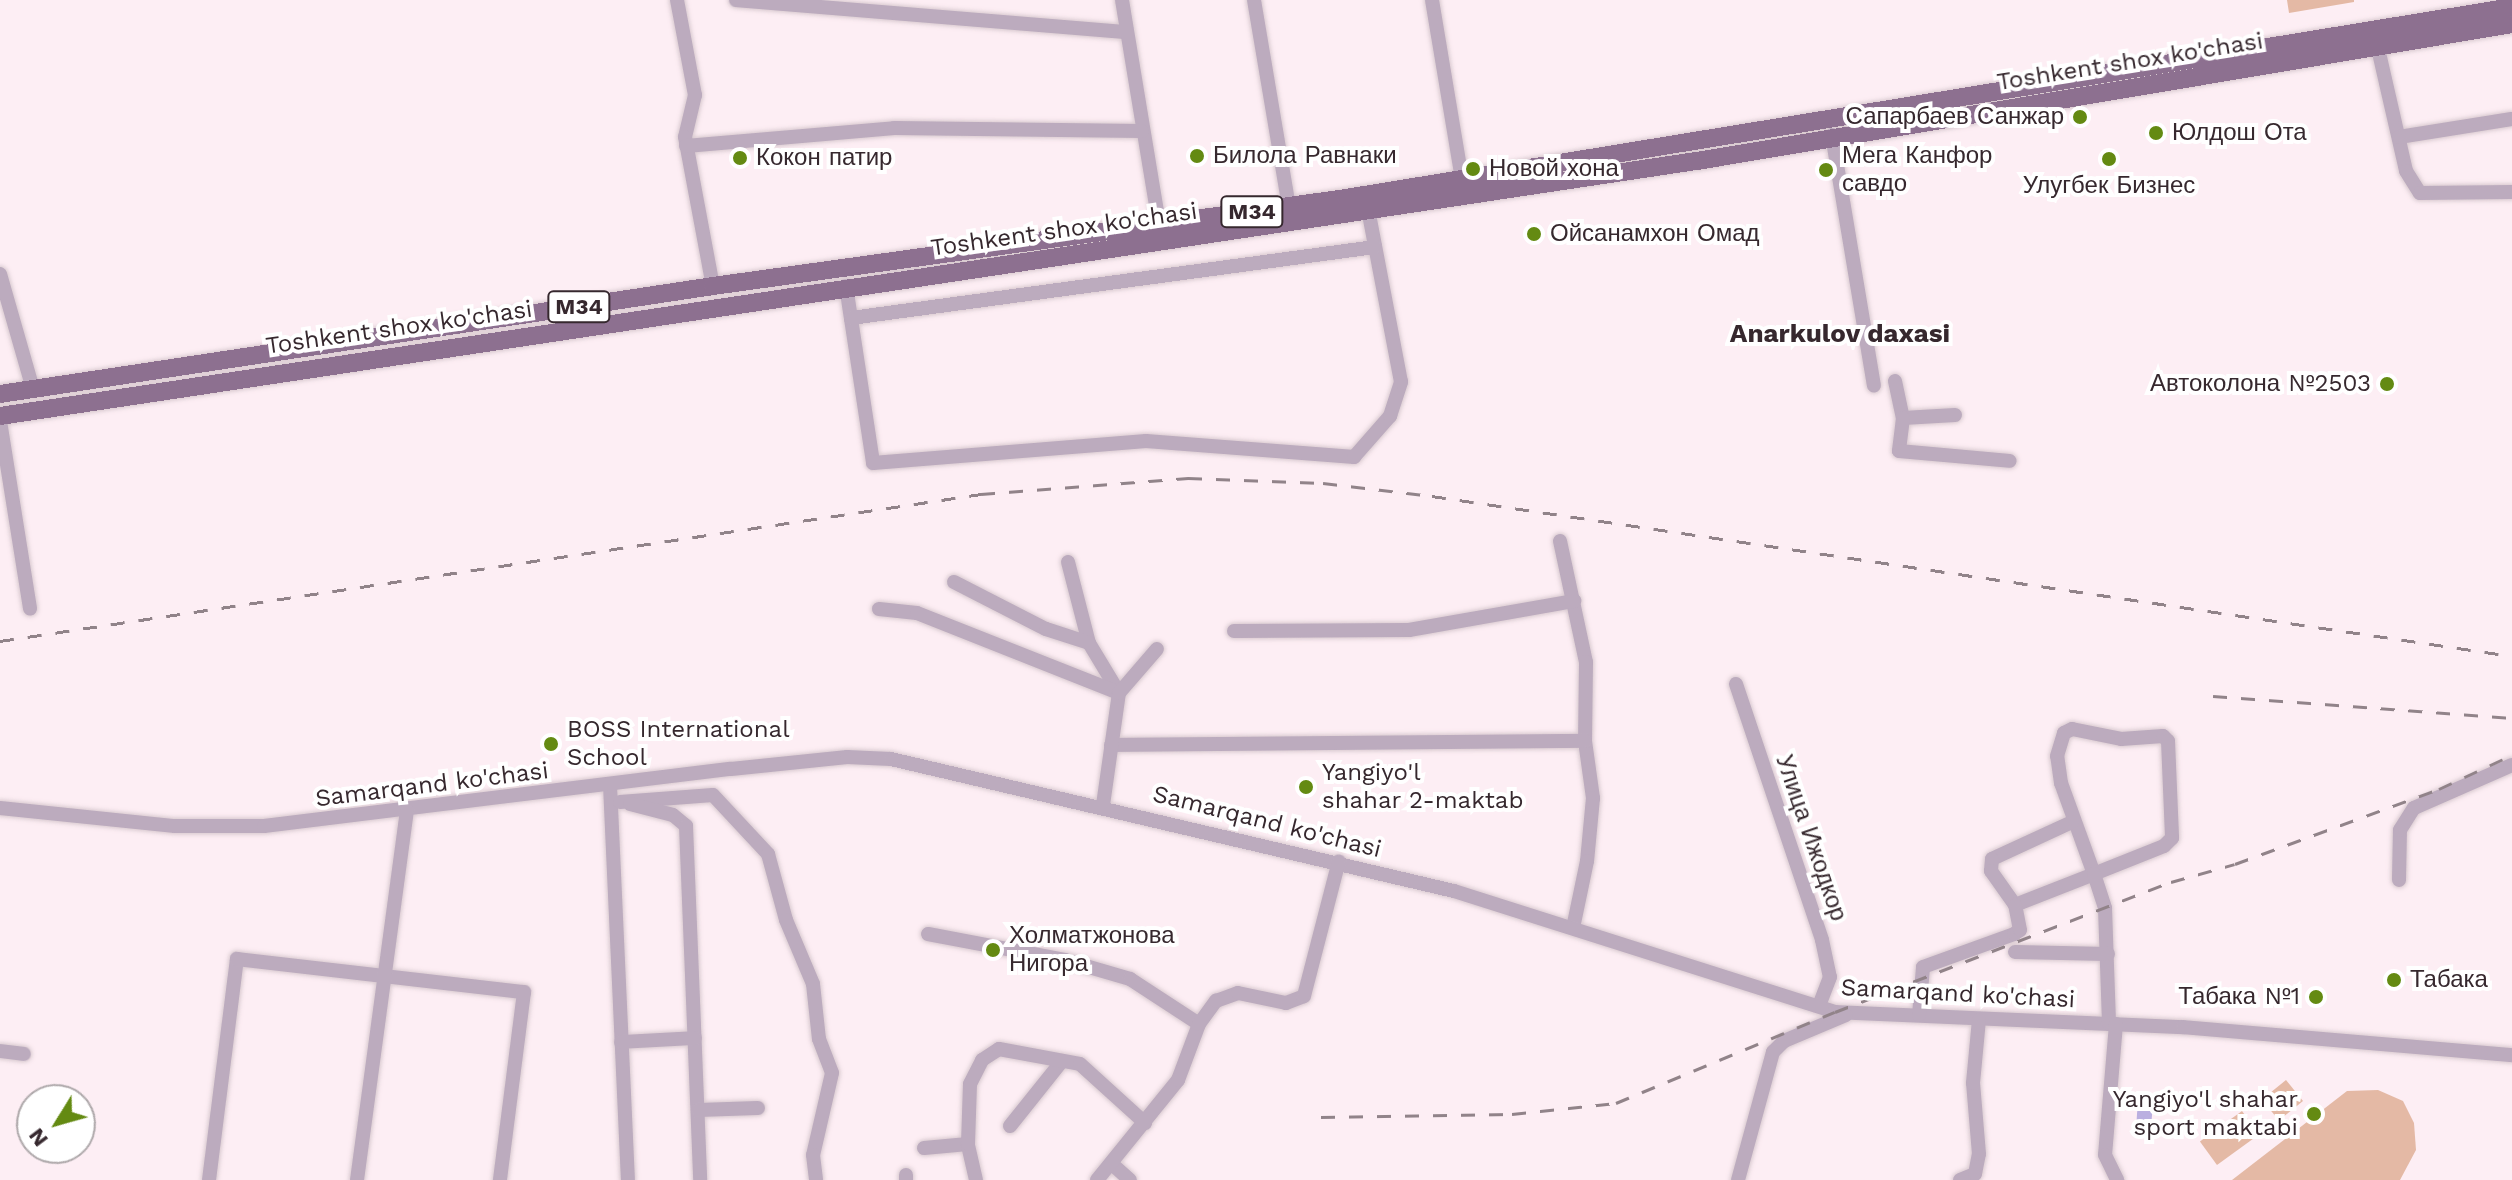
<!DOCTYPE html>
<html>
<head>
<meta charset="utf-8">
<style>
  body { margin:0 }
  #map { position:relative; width:2512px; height:1180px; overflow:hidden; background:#fdeef4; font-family:"Work Sans",sans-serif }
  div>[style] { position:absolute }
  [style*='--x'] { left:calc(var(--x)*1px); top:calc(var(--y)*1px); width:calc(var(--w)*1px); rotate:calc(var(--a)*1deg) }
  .green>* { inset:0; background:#e4b9a5; transform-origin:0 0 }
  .water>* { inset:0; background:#baafe0; transform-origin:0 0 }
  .roads { filter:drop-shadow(0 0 2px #d9cad0) drop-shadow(0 0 2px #d9cad0) }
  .minor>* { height:14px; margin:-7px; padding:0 7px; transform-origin:7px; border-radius:7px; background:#bcabbe }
  .major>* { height:18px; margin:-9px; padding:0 9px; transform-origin:9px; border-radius:9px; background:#8d7090 }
  .rail>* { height:3px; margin-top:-1.5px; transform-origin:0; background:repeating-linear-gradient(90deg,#918389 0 14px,transparent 0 28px) }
  .dots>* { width:22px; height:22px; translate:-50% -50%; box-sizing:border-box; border:4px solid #fff; border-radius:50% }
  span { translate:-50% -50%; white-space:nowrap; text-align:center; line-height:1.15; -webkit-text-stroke:8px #fff; paint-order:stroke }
  .shield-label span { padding:2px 6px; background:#fff; border:2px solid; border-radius:6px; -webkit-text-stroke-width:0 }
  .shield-label { font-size:22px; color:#36282e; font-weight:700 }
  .street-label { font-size:24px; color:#36282e }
  .poi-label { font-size:24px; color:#36282e }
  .right { translate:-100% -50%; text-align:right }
  .left { translate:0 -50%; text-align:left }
  .neighbourhood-label { font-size:26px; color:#36282e; font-weight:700 }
  .north { position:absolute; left:16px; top:1084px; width:80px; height:80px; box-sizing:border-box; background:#fff; border:2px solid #afa9ab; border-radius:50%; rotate:233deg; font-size:22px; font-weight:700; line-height:32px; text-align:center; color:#36282e }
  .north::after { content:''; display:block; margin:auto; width:28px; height:36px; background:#648a12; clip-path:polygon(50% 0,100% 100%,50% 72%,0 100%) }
</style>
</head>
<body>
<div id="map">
  <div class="green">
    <i style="clip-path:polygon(2287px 0,2354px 0,2354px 2px,2289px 13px)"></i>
    <i style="left:2286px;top:1080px;width:27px;height:31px;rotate:51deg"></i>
    <i style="clip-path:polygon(2378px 1090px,2403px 1101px,2414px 1123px,2416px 1150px,2400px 1180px,2232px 1180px,2347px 1091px)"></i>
    <i style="left:2242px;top:1111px;width:29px;height:52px;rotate:54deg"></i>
  </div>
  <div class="water">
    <i style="left:2138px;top:1100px;width:15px;height:35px;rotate:4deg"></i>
  </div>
  <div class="roads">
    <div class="minor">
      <i style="--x:677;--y:0;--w:97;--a:79.3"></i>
      <i style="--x:695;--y:95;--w:43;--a:103.4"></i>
      <i style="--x:685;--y:137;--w:152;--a:79.4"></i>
      <i style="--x:736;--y:0;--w:392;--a:4.7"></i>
      <i style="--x:1122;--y:0;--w:227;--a:80.6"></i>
      <i style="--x:1254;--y:0;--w:210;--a:80.4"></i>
      <i style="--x:1432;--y:0;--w:182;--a:80.5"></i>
      <i style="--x:2377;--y:44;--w:130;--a:77.1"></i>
      <i style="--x:2406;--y:171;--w:26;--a:58"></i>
      <i style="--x:2420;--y:193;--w:92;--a:-0.6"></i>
      <i style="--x:1832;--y:135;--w:254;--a:80.5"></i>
      <i style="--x:2399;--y:137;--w:114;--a:-9.1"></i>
      <i style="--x:686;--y:146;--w:209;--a:-4.9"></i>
      <i style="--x:894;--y:128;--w:248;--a:0.7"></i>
      <i style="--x:0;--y:274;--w:120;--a:74"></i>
      <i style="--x:846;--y:286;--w:179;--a:81.3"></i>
      <i style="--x:873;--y:463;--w:274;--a:-4.6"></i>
      <i style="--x:1146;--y:441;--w:209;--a:4.4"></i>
      <i style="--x:1354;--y:457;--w:55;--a:-48.7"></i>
      <i style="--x:1390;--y:416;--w:36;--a:-72"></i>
      <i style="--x:1401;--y:382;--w:176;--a:-100.8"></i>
      <i style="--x:851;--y:318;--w:529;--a:-7.72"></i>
      <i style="--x:1895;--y:381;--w:38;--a:78"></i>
      <i style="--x:1955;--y:415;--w:52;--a:176.7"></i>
      <i style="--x:1903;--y:418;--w:33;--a:97"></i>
      <i style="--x:1899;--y:451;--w:111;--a:5.1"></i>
      <i style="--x:0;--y:421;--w:190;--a:80.9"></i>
      <i style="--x:1560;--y:541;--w:124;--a:77.9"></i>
      <i style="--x:1586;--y:662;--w:79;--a:90.7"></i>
      <i style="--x:1585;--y:741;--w:58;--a:82"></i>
      <i style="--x:1593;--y:798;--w:63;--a:95.4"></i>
      <i style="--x:1587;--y:861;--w:68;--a:101.8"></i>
      <i style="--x:1068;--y:562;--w:84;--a:75.5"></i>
      <i style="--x:1089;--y:643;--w:58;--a:59"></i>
      <i style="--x:954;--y:582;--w:103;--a:27.1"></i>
      <i style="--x:1046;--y:629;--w:45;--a:18"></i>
      <i style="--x:879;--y:609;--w:38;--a:6"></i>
      <i style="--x:917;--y:613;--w:217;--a:21.6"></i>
      <i style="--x:1234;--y:631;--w:175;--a:-0.3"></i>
      <i style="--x:1409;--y:630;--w:168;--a:-10"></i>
      <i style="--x:1736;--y:684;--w:270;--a:71.4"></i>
      <i style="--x:1822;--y:940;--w:38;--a:78"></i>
      <i style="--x:1830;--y:977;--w:31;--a:111"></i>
      <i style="--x:2072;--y:729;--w:50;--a:11.5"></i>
      <i style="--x:2121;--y:739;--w:42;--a:-4.1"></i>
      <i style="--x:2163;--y:736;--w:7;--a:45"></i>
      <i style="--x:2168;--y:741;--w:97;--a:87.6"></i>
      <i style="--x:2172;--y:838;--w:11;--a:135"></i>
      <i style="--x:2164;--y:846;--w:75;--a:158.2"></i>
      <i style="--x:2094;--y:874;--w:97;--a:-109.9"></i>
      <i style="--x:2061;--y:783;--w:27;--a:-98"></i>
      <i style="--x:2057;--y:756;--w:24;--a:-73"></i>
      <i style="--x:2064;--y:733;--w:9;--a:-27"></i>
      <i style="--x:1111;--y:745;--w:474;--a:-0.5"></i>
      <i style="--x:610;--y:785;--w:395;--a:87.4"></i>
      <i style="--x:620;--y:802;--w:93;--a:-4.3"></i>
      <i style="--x:713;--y:795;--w:81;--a:47"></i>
      <i style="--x:768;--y:854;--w:68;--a:74.7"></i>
      <i style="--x:786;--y:920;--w:69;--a:67.1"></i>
      <i style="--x:813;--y:984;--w:55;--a:83.8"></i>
      <i style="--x:819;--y:1039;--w:36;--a:69"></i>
      <i style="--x:832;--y:1073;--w:84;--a:103"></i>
      <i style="--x:813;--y:1155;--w:25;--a:83"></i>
      <i style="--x:630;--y:804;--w:44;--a:14.3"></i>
      <i style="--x:673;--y:815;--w:17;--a:40"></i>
      <i style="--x:686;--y:826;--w:354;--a:87.7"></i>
      <i style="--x:1103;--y:805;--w:113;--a:-81.9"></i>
      <i style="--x:1119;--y:693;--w:58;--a:-49.2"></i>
      <i style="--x:0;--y:808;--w:176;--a:5.9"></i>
      <i style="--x:175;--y:826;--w:89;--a:0"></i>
      <i style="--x:264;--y:826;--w:470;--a:-7"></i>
      <i style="--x:731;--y:769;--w:117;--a:-5.9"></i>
      <i style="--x:847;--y:757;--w:44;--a:2.6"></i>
      <i style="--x:891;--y:759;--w:578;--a:13.2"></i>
      <i style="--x:1454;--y:891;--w:400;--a:17.6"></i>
      <i style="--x:1835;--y:1012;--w:348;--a:2.5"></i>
      <i style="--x:2183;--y:1027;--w:330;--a:4.9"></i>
      <i style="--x:2072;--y:822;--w:88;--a:155.2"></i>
      <i style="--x:1992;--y:859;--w:12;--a:95"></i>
      <i style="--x:1991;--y:871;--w:42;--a:54.8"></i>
      <i style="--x:2015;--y:905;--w:85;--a:-21.4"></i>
      <i style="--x:2094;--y:874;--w:36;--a:72"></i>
      <i style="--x:2105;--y:908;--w:116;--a:88"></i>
      <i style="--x:2399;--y:880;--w:50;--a:-88.9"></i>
      <i style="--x:2400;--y:830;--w:26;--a:-58"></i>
      <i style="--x:2414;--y:808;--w:107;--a:-23.7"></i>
      <i style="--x:928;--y:934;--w:139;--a:10.7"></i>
      <i style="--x:1065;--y:960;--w:68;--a:16.3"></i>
      <i style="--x:1130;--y:979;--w:82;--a:33.1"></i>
      <i style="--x:2015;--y:952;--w:93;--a:1.2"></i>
      <i style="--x:1919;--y:1015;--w:48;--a:-85.2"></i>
      <i style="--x:1923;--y:967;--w:97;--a:-19.9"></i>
      <i style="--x:2014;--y:934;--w:7;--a:-34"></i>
      <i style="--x:2020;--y:930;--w:25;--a:-101"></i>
      <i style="--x:2116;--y:1024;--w:131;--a:94.8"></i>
      <i style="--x:2105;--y:1155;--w:28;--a:64"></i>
      <i style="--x:621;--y:1042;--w:74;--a:-3.1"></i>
      <i style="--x:0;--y:1051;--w:24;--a:7"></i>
      <i style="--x:698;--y:1110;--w:60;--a:-1.9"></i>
      <i style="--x:1010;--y:1126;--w:83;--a:-51.3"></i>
      <i style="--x:924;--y:1148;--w:44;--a:-5.2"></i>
      <i style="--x:1112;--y:1164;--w:24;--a:42"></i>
      <i style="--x:906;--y:1175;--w:5;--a:90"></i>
      <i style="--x:209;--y:1180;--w:223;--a:-82.8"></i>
      <i style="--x:237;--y:959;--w:289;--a:6.6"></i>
      <i style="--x:524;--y:992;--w:190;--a:97.3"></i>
      <i style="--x:357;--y:1180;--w:372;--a:-82.3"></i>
      <i style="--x:976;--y:1180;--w:37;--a:-103"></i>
      <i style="--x:968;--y:1144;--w:60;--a:-88.1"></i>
      <i style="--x:970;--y:1084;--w:27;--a:-63"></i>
      <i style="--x:982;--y:1060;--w:20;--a:-33"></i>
      <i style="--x:999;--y:1049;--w:82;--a:10.5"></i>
      <i style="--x:1080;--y:1064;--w:88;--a:42.2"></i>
      <i style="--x:1097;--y:1180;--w:129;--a:-51"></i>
      <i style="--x:1178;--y:1080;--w:60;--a:-69.4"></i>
      <i style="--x:1199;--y:1024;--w:29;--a:-54"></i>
      <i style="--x:1216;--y:1001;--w:23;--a:-20"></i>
      <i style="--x:1238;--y:993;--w:49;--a:11.8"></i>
      <i style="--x:1286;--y:1003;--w:19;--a:-21"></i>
      <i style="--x:1304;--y:996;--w:139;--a:-75.5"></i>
      <i style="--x:1738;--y:1180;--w:133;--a:-74.7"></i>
      <i style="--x:1773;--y:1052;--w:16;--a:-45"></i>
      <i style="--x:1784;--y:1041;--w:67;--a:-22.8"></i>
      <i style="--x:1960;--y:1180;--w:16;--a:-22"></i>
      <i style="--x:1975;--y:1174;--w:20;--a:-79"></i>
      <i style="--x:1979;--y:1154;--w:71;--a:-94.8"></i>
      <i style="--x:1973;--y:1083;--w:63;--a:-84.6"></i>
    </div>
    <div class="major">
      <i style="--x:0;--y:394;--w:721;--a:-8.61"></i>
      <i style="--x:713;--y:286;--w:639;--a:-7.91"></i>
      <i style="--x:1346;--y:198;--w:1182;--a:-9.3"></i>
      <i style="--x:0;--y:416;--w:1716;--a:-8.55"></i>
      <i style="--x:1697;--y:161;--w:826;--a:-9.54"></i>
    </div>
  </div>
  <div class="rail">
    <i style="--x:0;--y:641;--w:992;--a:-8.52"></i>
    <i style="--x:981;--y:494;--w:208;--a:-4.4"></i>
    <i style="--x:1188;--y:478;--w:135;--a:2.1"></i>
    <i style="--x:1323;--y:483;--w:110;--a:6.8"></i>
    <i style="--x:1432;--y:496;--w:1092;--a:8.43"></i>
    <i style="--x:2213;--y:696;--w:300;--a:4.2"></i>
    <i style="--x:1321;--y:1117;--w:191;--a:-0.9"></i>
    <i style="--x:1512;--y:1114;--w:105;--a:-6"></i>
    <i style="--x:1616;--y:1103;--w:237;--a:-22.6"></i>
    <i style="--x:1835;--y:1012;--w:360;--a:-21.2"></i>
    <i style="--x:2171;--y:882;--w:66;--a:-15.7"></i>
    <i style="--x:2235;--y:864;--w:217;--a:-20.2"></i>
    <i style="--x:2439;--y:789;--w:81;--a:-25"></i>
  </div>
  <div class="dots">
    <i style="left:2080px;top:117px;background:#648a12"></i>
    <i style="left:2156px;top:133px;background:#648a12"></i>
    <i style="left:1197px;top:156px;background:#648a12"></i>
    <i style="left:740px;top:158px;background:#648a12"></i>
    <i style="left:2109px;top:159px;background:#648a12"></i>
    <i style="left:1473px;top:169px;background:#648a12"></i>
    <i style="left:1826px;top:170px;background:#648a12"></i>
    <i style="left:1534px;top:234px;background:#648a12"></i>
    <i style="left:2387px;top:384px;background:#648a12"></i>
    <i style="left:551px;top:744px;background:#648a12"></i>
    <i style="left:1306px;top:787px;background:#648a12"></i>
    <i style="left:993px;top:950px;background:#648a12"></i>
    <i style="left:2394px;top:980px;background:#648a12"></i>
    <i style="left:2316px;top:997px;background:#648a12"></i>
    <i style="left:2314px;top:1114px;background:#648a12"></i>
  </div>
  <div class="shield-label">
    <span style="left:1252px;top:212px">M34</span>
    <span style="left:579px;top:307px">M34</span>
  </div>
  <div class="street-label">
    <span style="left:2130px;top:62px;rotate:-9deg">Toshkent shox ko'chasi</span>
    <span style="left:1064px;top:230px;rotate:-8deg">Toshkent shox ko'chasi</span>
    <span style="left:399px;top:328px;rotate:-8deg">Toshkent shox ko'chasi</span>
    <span style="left:432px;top:785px;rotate:-7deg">Samarqand ko'chasi</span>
    <span style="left:1267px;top:822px;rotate:14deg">Samarqand ko'chasi</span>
    <span style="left:1811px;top:838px;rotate:71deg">Улица Ижодкор</span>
    <span style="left:1958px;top:994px;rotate:3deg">Samarqand ko'chasi</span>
  </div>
  <div class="poi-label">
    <span class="right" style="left:2064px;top:117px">Сапарбаев Санжар</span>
    <span class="left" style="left:2172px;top:133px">Юлдош Ота</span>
    <span class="left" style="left:1213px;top:156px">Билола Равнаки</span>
    <span class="left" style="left:1842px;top:170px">Мега Канфор<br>савдо</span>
    <span class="left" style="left:756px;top:158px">Кокон патир</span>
    <span class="left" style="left:1489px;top:169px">Новой хона</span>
    <span style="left:2109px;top:186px">Улугбек Бизнес</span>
    <span class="left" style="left:1550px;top:234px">Ойсанамхон Омад</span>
    <span class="right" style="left:2371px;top:384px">Автоколона №2503</span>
    <span class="left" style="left:567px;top:744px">BOSS International<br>School</span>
    <span class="left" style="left:1322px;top:787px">Yangiyo'l<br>shahar 2-maktab</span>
    <span class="left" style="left:1009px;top:950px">Холматжонова<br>Нигора</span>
    <span class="left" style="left:2410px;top:980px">Табака</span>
    <span class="right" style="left:2300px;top:997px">Табака №1</span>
    <span class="right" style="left:2298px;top:1114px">Yangiyo'l shahar<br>sport maktabi</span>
  </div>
  <div class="neighbourhood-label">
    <span style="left:1840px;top:334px">Anarkulov daxasi</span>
  </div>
  <div class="north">N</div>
</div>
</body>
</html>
